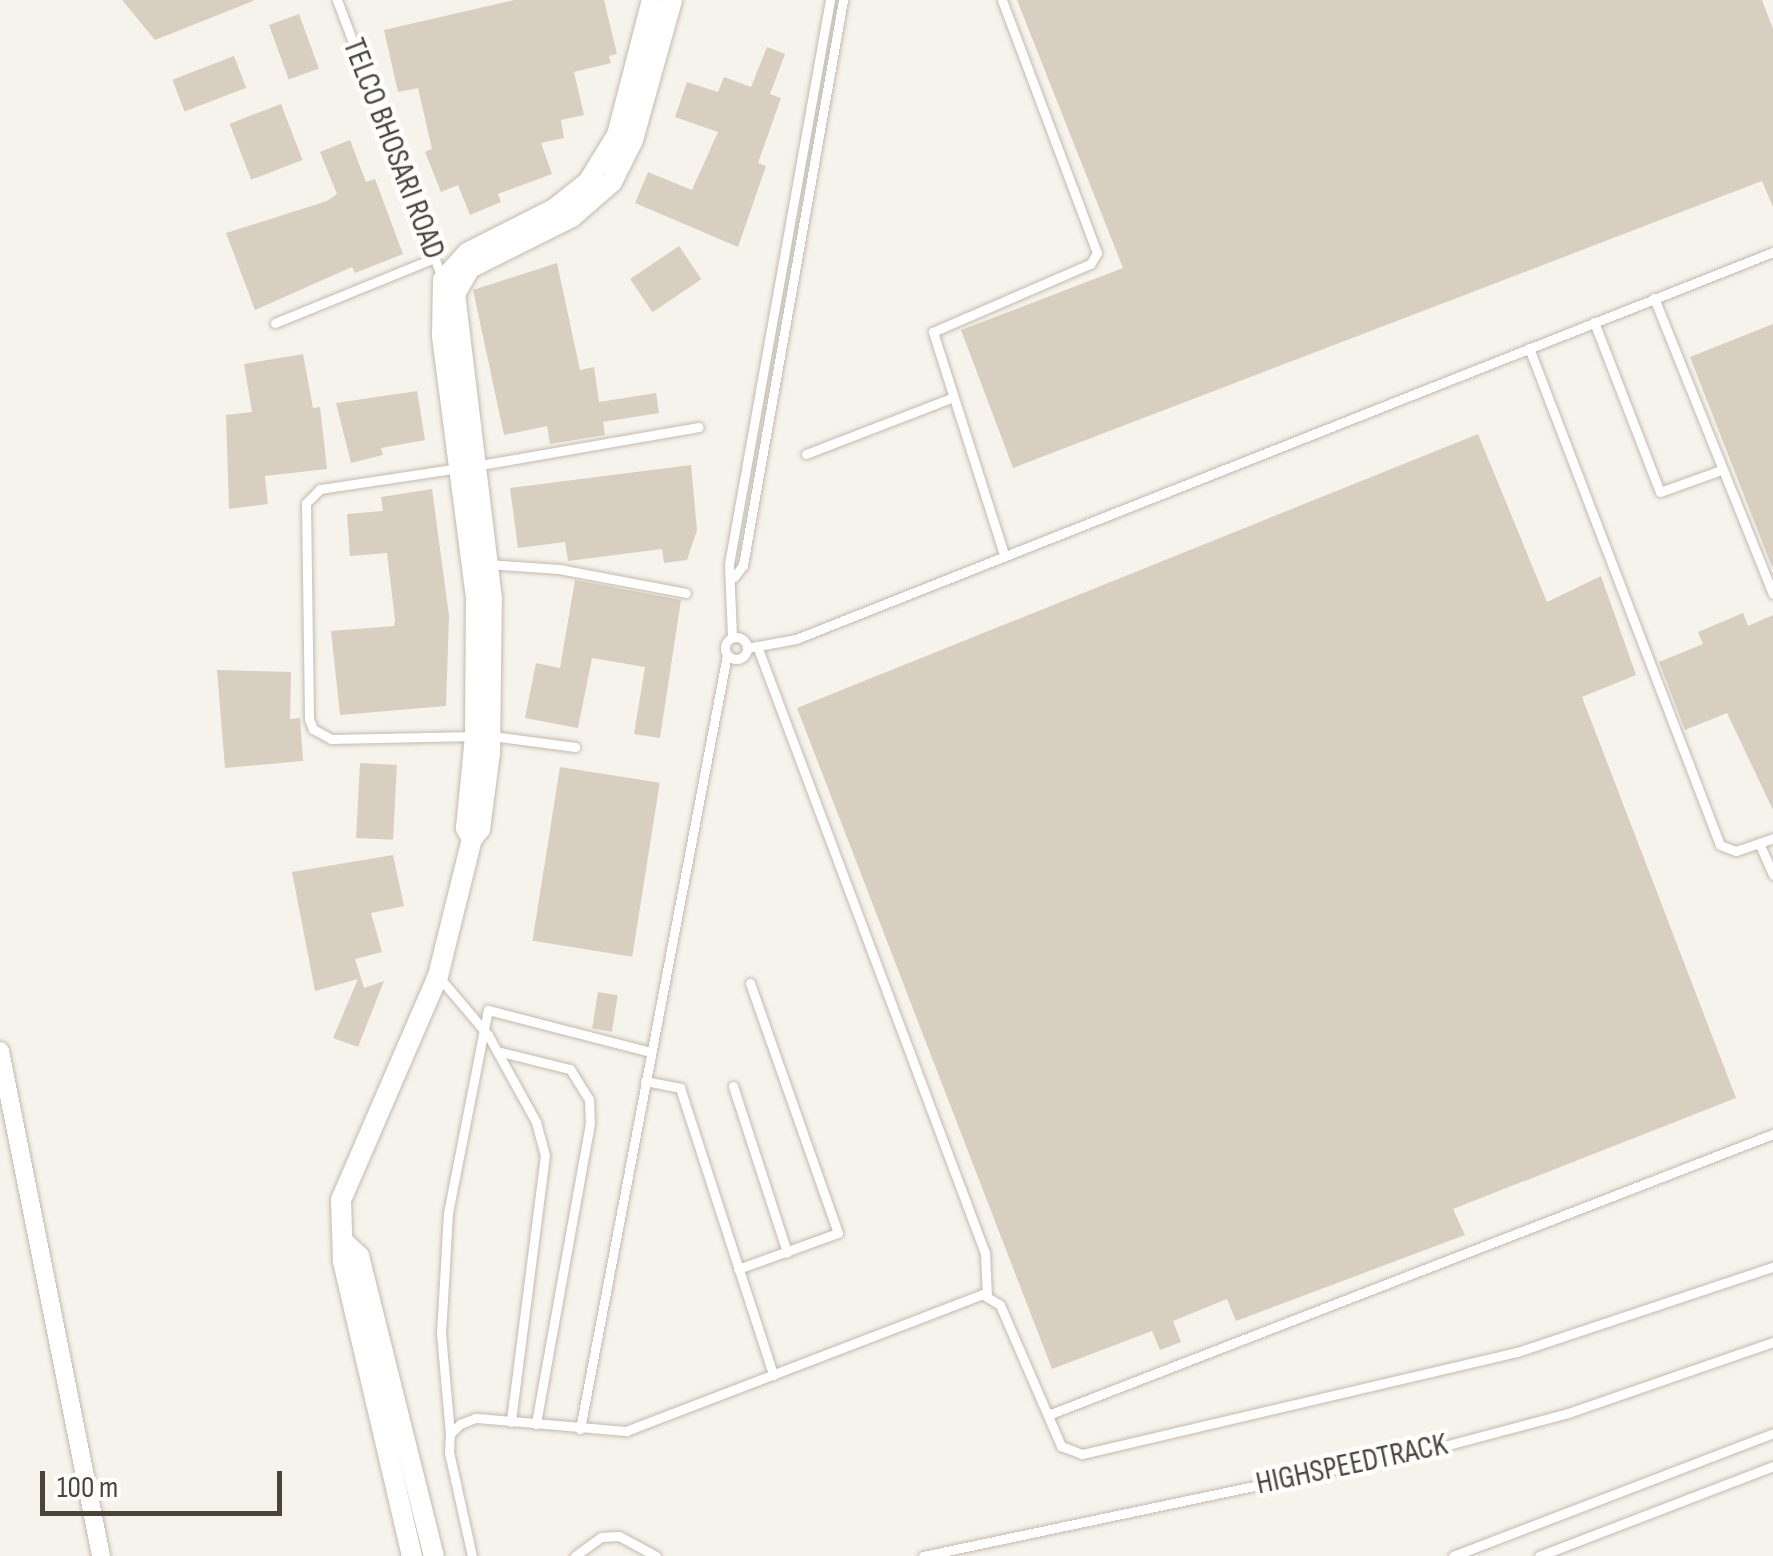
<!DOCTYPE html>
<html>
<head>
<meta charset="utf-8">
<style>
  body { margin:0 }
  #map { position:relative; width:1773px; height:1556px; overflow:hidden; background:#f6f3ec; font-family:"Sofia Sans Condensed",sans-serif }
  div>[style] { position:absolute }
  [style*='--x'] { left:calc(var(--x)*1px); top:calc(var(--y)*1px); width:calc(var(--w)*1px); rotate:calc(var(--a)*1deg) }
  .building>* { inset:0; background:#d8cfc1; transform-origin:0 0 }
  .roads { filter:drop-shadow(0 0 2px #c2bbae) drop-shadow(0 0 2px #c2bbae) }
  .service>* { height:9px; margin:-4.5px; padding:0 4.5px; transform-origin:4.5px; border-radius:4.5px; background:#fff }
  .service>.ring { margin:-4.5px; padding:0; box-sizing:content-box; background:none; border:9px solid #fff; border-radius:50% }
  .minor>* { height:18px; margin:-9px; padding:0 9px; transform-origin:9px; border-radius:9px; background:#fff }
  .tertiary>* { height:20px; margin:-10px; padding:0 10px; transform-origin:10px; border-radius:10px; background:#fff }
  span { translate:-50% -50%; white-space:nowrap; text-align:center; line-height:1.15; -webkit-text-stroke:9px #fff; paint-order:stroke }
  .street-label { font-size:32px; color:#4b4439 }
  .scale { position:absolute; left:40px; top:1471px; width:242px; height:45px; box-sizing:border-box; border:5px solid #4b4439; border-top:0; padding-left:12px; font-size:30px; line-height:35px; white-space:nowrap; color:#4b4439; -webkit-text-stroke:8px #fff; paint-order:stroke }
</style>
</head>
<body>
<div id="map">
  <div class="building">
    <i style="clip-path:polygon(122px 0,253px 0,253px 1px,155px 40px)"></i>
    <i style="clip-path:polygon(514px 0,604px 0,617px 54px,609px 56px,611px 63px,574px 72px,584px 115px,561px 120px,564px 138px,541px 143px,552px 174px,498px 194px,501px 202px,470px 215px,458px 185px,441px 192px,425px 152px,432px 149px,418px 88px,398px 92px,384px 30px)"></i>
    <i style="clip-path:polygon(1017px 0,1762px 0,1773px 29px,1773px 207px,1762px 181px,1013px 468px,961px 330px,1123px 268px)"></i>
    <i style="left:299px;top:14px;width:58px;height:32px;rotate:70deg"></i>
    <i style="clip-path:polygon(767px 47px,785px 54px,770px 94px,781px 98px,758px 163px,766px 166px,738px 247px,635px 203px,648px 172px,692px 190px,718px 132px,675px 117px,687px 82px,718px 92px,724px 77px,751px 87px)"></i>
    <i style="left:234px;top:56px;width:34px;height:66px;rotate:69deg"></i>
    <i style="left:281px;top:104px;width:60px;height:55px;rotate:69deg"></i>
    <i style="clip-path:polygon(350px 140px,366px 182px,375px 179px,403px 254px,355px 273px,352px 267px,255px 310px,226px 233px,327px 201px,337px 194px,320px 152px)"></i>
    <i style="left:679px;top:246px;width:40px;height:59px;rotate:56deg"></i>
    <i style="clip-path:polygon(557px 263px,580px 370px,594px 367px,599px 402px,656px 393px,659px 413px,603px 422px,605px 435px,550px 444px,547px 426px,504px 435px,473px 290px)"></i>
    <i style="clip-path:polygon(1773px 324px,1773px 566px,1772px 567px,1690px 357px)"></i>
    <i style="clip-path:polygon(303px 354px,313px 408px,320px 407px,327px 469px,265px 476px,268px 504px,229px 509px,226px 415px,252px 412px,244px 364px)"></i>
    <i style="clip-path:polygon(417px 391px,425px 440px,381px 448px,383px 455px,351px 463px,336px 403px)"></i>
    <i style="clip-path:polygon(1478px 434px,1547px 602px,1601px 576px,1636px 675px,1582px 697px,1736px 1098px,1453px 1209px,1465px 1235px,1236px 1321px,1227px 1299px,1173px 1321px,1181px 1342px,1160px 1350px,1152px 1331px,1052px 1369px,797px 708px)"></i>
    <i style="clip-path:polygon(691px 465px,697px 530px,687px 560px,664px 563px,662px 549px,568px 561px,565px 542px,518px 548px,510px 488px)"></i>
    <i style="clip-path:polygon(432px 489px,449px 616px,446px 706px,340px 715px,331px 631px,394px 626px,395px 620px,387px 553px,350px 556px,347px 514px,383px 511px,381px 497px)"></i>
    <i style="clip-path:polygon(575px 580px,681px 600px,660px 738px,634px 734px,645px 667px,592px 658px,578px 728px,525px 718px,536px 663px,560px 668px)"></i>
    <i style="clip-path:polygon(1743px 613px,1748px 626px,1773px 615px,1773px 810px,1727px 713px,1685px 730px,1659px 662px,1703px 644px,1698px 632px)"></i>
    <i style="clip-path:polygon(217px 670px,291px 672px,290px 719px,300px 718px,303px 761px,225px 768px)"></i>
    <i style="left:360px;top:763px;width:37px;height:75px;rotate:3deg"></i>
    <i style="left:560px;top:767px;width:101px;height:176px;rotate:9deg"></i>
    <i style="clip-path:polygon(393px 855px,404px 906px,371px 913px,382px 952px,355px 959px,364px 988px,384px 981px,358px 1047px,333px 1038px,358px 979px,315px 991px,292px 872px)"></i>
    <i style="left:598px;top:992px;width:20px;height:37px;rotate:9deg"></i>
  </div>
  <div class="roads">
    <div class="service">
      <i style="--x:337;--y:0;--w:297;--a:69.3"></i>
      <i style="--x:1002;--y:0;--w:270;--a:69.4"></i>
      <i style="--x:1097;--y:253;--w:13;--a:122"></i>
      <i style="--x:1090;--y:264;--w:171;--a:156.6"></i>
      <i style="--x:933;--y:332;--w:234;--a:72.3"></i>
      <i style="--x:1654;--y:298;--w:319;--a:68.1"></i>
      <i style="--x:1594;--y:322;--w:182;--a:68.8"></i>
      <i style="--x:1660;--y:492;--w:65;--a:-19.8"></i>
      <i style="--x:275;--y:323;--w:172;--a:-22.2"></i>
      <i style="--x:1529;--y:348;--w:532;--a:68.98"></i>
      <i style="--x:1720;--y:845;--w:17;--a:21"></i>
      <i style="--x:1736;--y:851;--w:39;--a:-19"></i>
      <i style="--x:806;--y:454;--w:155;--a:-21.1"></i>
      <i style="--x:475;--y:466;--w:227;--a:-9.9"></i>
      <i style="--x:459;--y:468;--w:141;--a:171.4"></i>
      <i style="--x:320;--y:489;--w:20;--a:135"></i>
      <i style="--x:306;--y:503;--w:216;--a:89.2"></i>
      <i style="--x:309;--y:719;--w:11;--a:68"></i>
      <i style="--x:313;--y:729;--w:21;--a:29"></i>
      <i style="--x:331;--y:739;--w:145;--a:-1.2"></i>
      <i style="--x:487;--y:564;--w:72;--a:4"></i>
      <i style="--x:559;--y:569;--w:129;--a:10.7"></i>
      <i style="--x:734;--y:577;--w:15;--a:-53"></i>
      <i style="--x:743;--y:565;--w:574;--a:-79.96"></i>
      <i style="--x:732;--y:636;--w:72;--a:-92.4"></i>
      <i style="--x:729;--y:564;--w:573;--a:-79.85"></i>
      <i class="ring" style="left:725px;top:637px;width:13px;height:13px"></i>
      <i style="--x:757;--y:646;--w:648;--a:69.41"></i>
      <i style="--x:985;--y:1253;--w:42;--a:87.3"></i>
      <i style="--x:747;--y:648;--w:50;--a:-10.4"></i>
      <i style="--x:796;--y:639;--w:1051;--a:-21.61"></i>
      <i style="--x:492;--y:736;--w:84;--a:7.5"></i>
      <i style="--x:1759;--y:843;--w:35;--a:66"></i>
      <i style="--x:438;--y:976;--w:77;--a:49.7"></i>
      <i style="--x:488;--y:1035;--w:99;--a:61.1"></i>
      <i style="--x:536;--y:1122;--w:34;--a:75"></i>
      <i style="--x:545;--y:1155;--w:269;--a:97.3"></i>
      <i style="--x:497;--y:1051;--w:75;--a:13.9"></i>
      <i style="--x:570;--y:1069;--w:36;--a:58"></i>
      <i style="--x:589;--y:1099;--w:24;--a:88"></i>
      <i style="--x:590;--y:1123;--w:306;--a:100.2"></i>
      <i style="--x:645;--y:1081;--w:36;--a:11"></i>
      <i style="--x:680;--y:1088;--w:302;--a:72"></i>
      <i style="--x:733;--y:1086;--w:175;--a:72"></i>
      <i style="--x:738;--y:1269;--w:106;--a:-19.8"></i>
      <i style="--x:838;--y:1233;--w:265;--a:-109.4"></i>
      <i style="--x:1048;--y:1415;--w:778;--a:-21.19"></i>
      <i style="--x:580;--y:1429;--w:788;--a:-79.25"></i>
      <i style="--x:450;--y:1434;--w:100;--a:-95.1"></i>
      <i style="--x:441;--y:1334;--w:121;--a:-86.7"></i>
      <i style="--x:448;--y:1213;--w:207;--a:-78.9"></i>
      <i style="--x:488;--y:1010;--w:167;--a:14.5"></i>
      <i style="--x:472;--y:1556;--w:107;--a:-102.5"></i>
      <i style="--x:449;--y:1452;--w:18;--a:-87"></i>
      <i style="--x:450;--y:1434;--w:14;--a:-45"></i>
      <i style="--x:460;--y:1424;--w:17;--a:-21"></i>
      <i style="--x:476;--y:1418;--w:151;--a:5"></i>
      <i style="--x:626;--y:1431;--w:381;--a:-21"></i>
      <i style="--x:982;--y:1294;--w:21;--a:31"></i>
      <i style="--x:1000;--y:1305;--w:154;--a:66.6"></i>
      <i style="--x:1061;--y:1446;--w:22;--a:21"></i>
      <i style="--x:1082;--y:1454;--w:447;--a:-13.2"></i>
      <i style="--x:1517;--y:1352;--w:270;--a:-18.4"></i>
      <i style="--x:575;--y:1556;--w:32;--a:-36"></i>
      <i style="--x:601;--y:1537;--w:18;--a:-3"></i>
      <i style="--x:619;--y:1536;--w:42;--a:28.4"></i>
      <i style="--x:923;--y:1556;--w:537;--a:-11.94"></i>
      <i style="--x:1448;--y:1445;--w:124;--a:-14.9"></i>
      <i style="--x:1568;--y:1413;--w:217;--a:-19.1"></i>
      <i style="--x:1453;--y:1556;--w:343;--a:-21"></i>
      <i style="--x:1539;--y:1556;--w:251;--a:-21"></i>
    </div>
    <div class="minor">
      <i style="--x:0;--y:1051;--w:515;--a:78.69"></i>
    </div>
    <div class="tertiary">
      <i style="--x:472;--y:839;--w:13;--a:-119"></i>
      <i style="--x:466;--y:828;--w:92;--a:-84.4"></i>
      <i style="--x:475;--y:736;--w:138;--a:-89.6"></i>
      <i style="--x:476;--y:598;--w:264;--a:-97.4"></i>
      <i style="--x:442;--y:336;--w:56;--a:-89"></i>
      <i style="--x:443;--y:280;--w:36;--a:-48"></i>
      <i style="--x:467;--y:253;--w:97;--a:-26.8"></i>
      <i style="--x:554;--y:209;--w:43;--a:-38.5"></i>
      <i style="--x:588;--y:182;--w:55;--a:-58.3"></i>
      <i style="--x:617;--y:135;--w:139;--a:-75.5"></i>
      <i style="--x:346;--y:1244;--w:18;--a:43"></i>
      <i style="--x:359;--y:1256;--w:309;--a:76"></i>
      <i style="--x:412;--y:1556;--w:303;--a:-103.2"></i>
      <i style="--x:343;--y:1261;--w:61;--a:-91.9"></i>
      <i style="--x:341;--y:1200;--w:244;--a:-66.6"></i>
      <i style="--x:438;--y:976;--w:141;--a:-76.1"></i>
      <i style="--x:472;--y:839;--w:13;--a:-51"></i>
      <i style="--x:480;--y:829;--w:77;--a:-82.5"></i>
      <i style="--x:490;--y:753;--w:154;--a:-89.3"></i>
      <i style="--x:492;--y:599;--w:307;--a:-96.9"></i>
      <i style="--x:455;--y:294;--w:30;--a:-60"></i>
      <i style="--x:470;--y:268;--w:114;--a:-26.6"></i>
      <i style="--x:572;--y:217;--w:53;--a:-41.2"></i>
      <i style="--x:612;--y:182;--w:47;--a:-63.4"></i>
      <i style="--x:633;--y:140;--w:145;--a:-74.4"></i>
    </div>
  </div>
  <div class="street-label">
    <span style="left:393px;top:149px;rotate:69deg">TELCO BHOSARI ROAD</span>
    <span style="left:1352px;top:1465px;rotate:-12deg">HIGHSPEEDTRACK</span>
  </div>
  <div class="scale">100 m</div>
</div>
</body>
</html>
